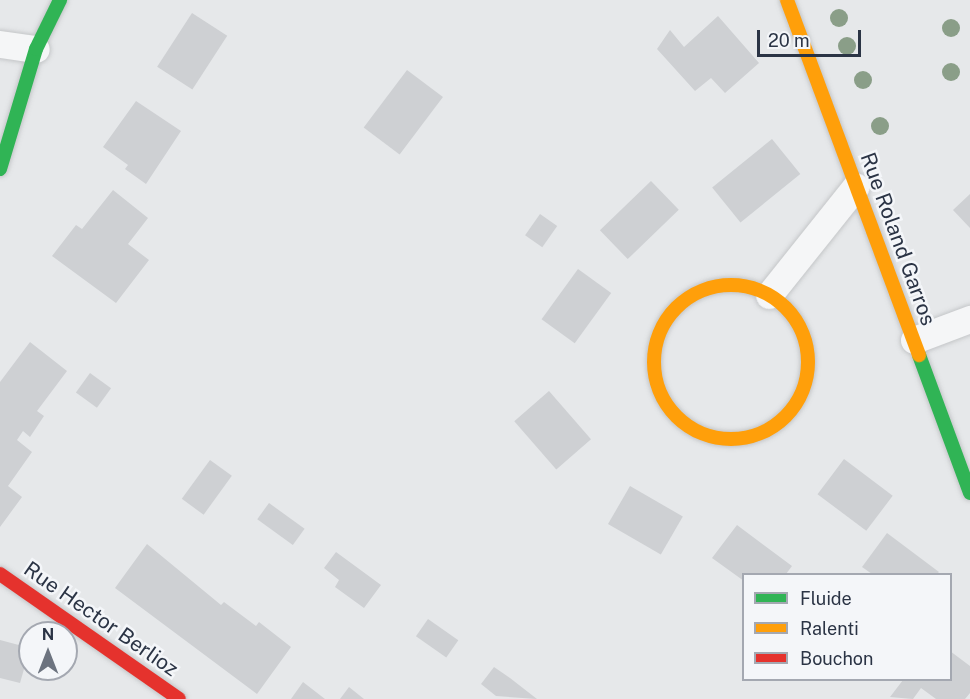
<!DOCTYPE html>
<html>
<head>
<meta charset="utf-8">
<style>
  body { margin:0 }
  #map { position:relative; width:970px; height:699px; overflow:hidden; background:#e6e8ea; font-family:"Public Sans",sans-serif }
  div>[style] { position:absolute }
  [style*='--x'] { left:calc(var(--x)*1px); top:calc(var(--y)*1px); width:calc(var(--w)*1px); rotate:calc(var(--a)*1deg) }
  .building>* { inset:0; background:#ced0d3; transform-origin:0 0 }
  .roads { filter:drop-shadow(0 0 2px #c4c6c8) drop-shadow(0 0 2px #c4c6c8) }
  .street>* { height:27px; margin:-13.5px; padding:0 13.5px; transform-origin:13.5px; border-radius:13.5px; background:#f5f6f7 }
  .fast>* { height:14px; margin:-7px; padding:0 7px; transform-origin:7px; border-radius:7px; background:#30b455 }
  .slow>* { height:14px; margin:-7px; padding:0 7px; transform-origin:7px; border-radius:7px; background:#ff9f0a }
  .slow>.ring { margin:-7px; padding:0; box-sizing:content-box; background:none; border:14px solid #ff9f0a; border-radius:50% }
  .jam>* { height:14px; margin:-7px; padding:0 7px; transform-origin:7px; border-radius:7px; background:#e5322d }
  .trees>* { width:18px; height:18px; margin:-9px; border-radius:50%; background:#8a9e88 }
  span { translate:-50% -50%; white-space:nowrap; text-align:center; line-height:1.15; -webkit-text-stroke:5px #f4f6f9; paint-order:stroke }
  .street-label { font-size:21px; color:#2b3445 }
  .legend { position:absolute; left:742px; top:573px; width:210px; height:108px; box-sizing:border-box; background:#f4f6f9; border:2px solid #a4a8b1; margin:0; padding:8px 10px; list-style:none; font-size:18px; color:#2b3445 }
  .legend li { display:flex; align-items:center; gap:12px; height:30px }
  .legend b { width:30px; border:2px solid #a4a8b1 }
  .north { position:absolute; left:18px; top:621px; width:60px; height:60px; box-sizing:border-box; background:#f4f6f9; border:2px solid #a4a8b1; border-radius:50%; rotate:0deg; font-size:16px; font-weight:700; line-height:24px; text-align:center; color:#2b3445 }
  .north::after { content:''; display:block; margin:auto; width:21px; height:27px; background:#6c737f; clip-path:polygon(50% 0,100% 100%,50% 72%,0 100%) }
  .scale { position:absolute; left:757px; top:30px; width:104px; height:27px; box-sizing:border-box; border:3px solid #2b3445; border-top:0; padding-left:8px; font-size:18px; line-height:21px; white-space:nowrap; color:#2b3445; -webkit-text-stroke:4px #f4f6f9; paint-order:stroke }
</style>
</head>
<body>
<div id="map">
  <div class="building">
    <i style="left:192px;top:13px;width:42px;height:64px;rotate:33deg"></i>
    <i style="clip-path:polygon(718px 16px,759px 63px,725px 93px,711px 78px,695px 91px,657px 49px,670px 30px,684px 47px)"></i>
    <i style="left:407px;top:70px;width:45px;height:72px;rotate:37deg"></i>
    <i style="clip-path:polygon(136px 101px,181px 131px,146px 184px,125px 169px,128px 165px,103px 147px)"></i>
    <i style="left:772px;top:139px;width:45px;height:77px;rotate:51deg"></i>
    <i style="left:651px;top:181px;width:40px;height:71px;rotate:46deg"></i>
    <i style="clip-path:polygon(113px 190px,148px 218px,128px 244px,149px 260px,116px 303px,52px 256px,76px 225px,82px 229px)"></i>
    <i style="clip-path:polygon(970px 194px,970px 228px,953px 210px)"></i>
    <i style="left:540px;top:214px;width:21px;height:26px;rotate:35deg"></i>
    <i style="left:578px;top:269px;width:41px;height:62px;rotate:36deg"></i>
    <i style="clip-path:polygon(30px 342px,67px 371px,37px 411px,44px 416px,30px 437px,23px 431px,17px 440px,32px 452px,8px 486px,22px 497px,0 527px,0 382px)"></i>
    <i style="left:90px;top:373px;width:26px;height:24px;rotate:36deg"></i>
    <i style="left:549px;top:391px;width:64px;height:46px;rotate:49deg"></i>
    <i style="left:844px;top:459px;width:61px;height:44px;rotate:37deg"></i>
    <i style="left:210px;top:460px;width:27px;height:48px;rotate:36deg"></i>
    <i style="left:630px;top:486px;width:61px;height:44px;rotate:30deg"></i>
    <i style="left:269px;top:503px;width:44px;height:20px;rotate:36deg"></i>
    <i style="clip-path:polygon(737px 525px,792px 566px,786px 574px,744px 574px,744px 581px,712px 558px)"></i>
    <i style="clip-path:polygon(887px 533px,939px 572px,937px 574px,872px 574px,862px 567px)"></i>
    <i style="clip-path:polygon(147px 544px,221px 605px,224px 602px,256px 626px,259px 622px,291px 647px,257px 694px,115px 588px)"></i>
    <i style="clip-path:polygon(336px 552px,381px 585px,364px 608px,335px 587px,339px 580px,324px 568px)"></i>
    <i style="left:428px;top:619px;width:37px;height:21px;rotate:35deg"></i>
    <i style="clip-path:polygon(0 640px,30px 648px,20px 683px,0 678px)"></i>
    <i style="clip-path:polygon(950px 651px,970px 666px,970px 693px,965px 699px,936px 699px,921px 688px,913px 699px,890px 697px,903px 680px,950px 680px)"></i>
    <i style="clip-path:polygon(494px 667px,510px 678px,537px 699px,496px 696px,481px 684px)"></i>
    <i style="clip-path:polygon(303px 682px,325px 699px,291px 699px)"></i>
    <i style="clip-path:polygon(349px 687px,364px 699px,340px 699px)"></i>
  </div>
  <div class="roads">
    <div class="street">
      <i style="--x:0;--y:44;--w:36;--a:8"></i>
      <i style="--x:769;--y:295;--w:139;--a:-51.4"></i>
      <i style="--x:914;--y:340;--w:60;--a:-20.6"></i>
    </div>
    <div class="fast">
      <i style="--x:0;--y:169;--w:125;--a:-73.3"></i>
      <i style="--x:36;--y:49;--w:55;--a:-63.9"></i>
      <i style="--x:919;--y:355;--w:147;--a:69.7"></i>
    </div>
    <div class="slow">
      <i style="--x:787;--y:0;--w:379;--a:69.6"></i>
      <i class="ring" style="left:654px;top:285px;width:140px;height:140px"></i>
    </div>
    <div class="jam">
      <i style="--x:0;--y:574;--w:218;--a:34.9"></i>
    </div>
  </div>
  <div class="trees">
    <i style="left:839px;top:18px"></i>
    <i style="left:951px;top:28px"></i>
    <i style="left:847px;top:46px"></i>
    <i style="left:951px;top:72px"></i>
    <i style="left:863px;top:80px"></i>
    <i style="left:880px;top:126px"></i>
  </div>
  <div class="street-label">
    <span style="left:898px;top:239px;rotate:70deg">Rue Roland Garros</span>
    <span style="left:101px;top:619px;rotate:35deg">Rue Hector Berlioz</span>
  </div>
  <ul class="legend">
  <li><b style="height:8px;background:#30b455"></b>Fluide</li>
  <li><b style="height:8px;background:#ff9f0a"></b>Ralenti</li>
  <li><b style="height:8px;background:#e5322d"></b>Bouchon</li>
  </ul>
  <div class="north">N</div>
  <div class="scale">20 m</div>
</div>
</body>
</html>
